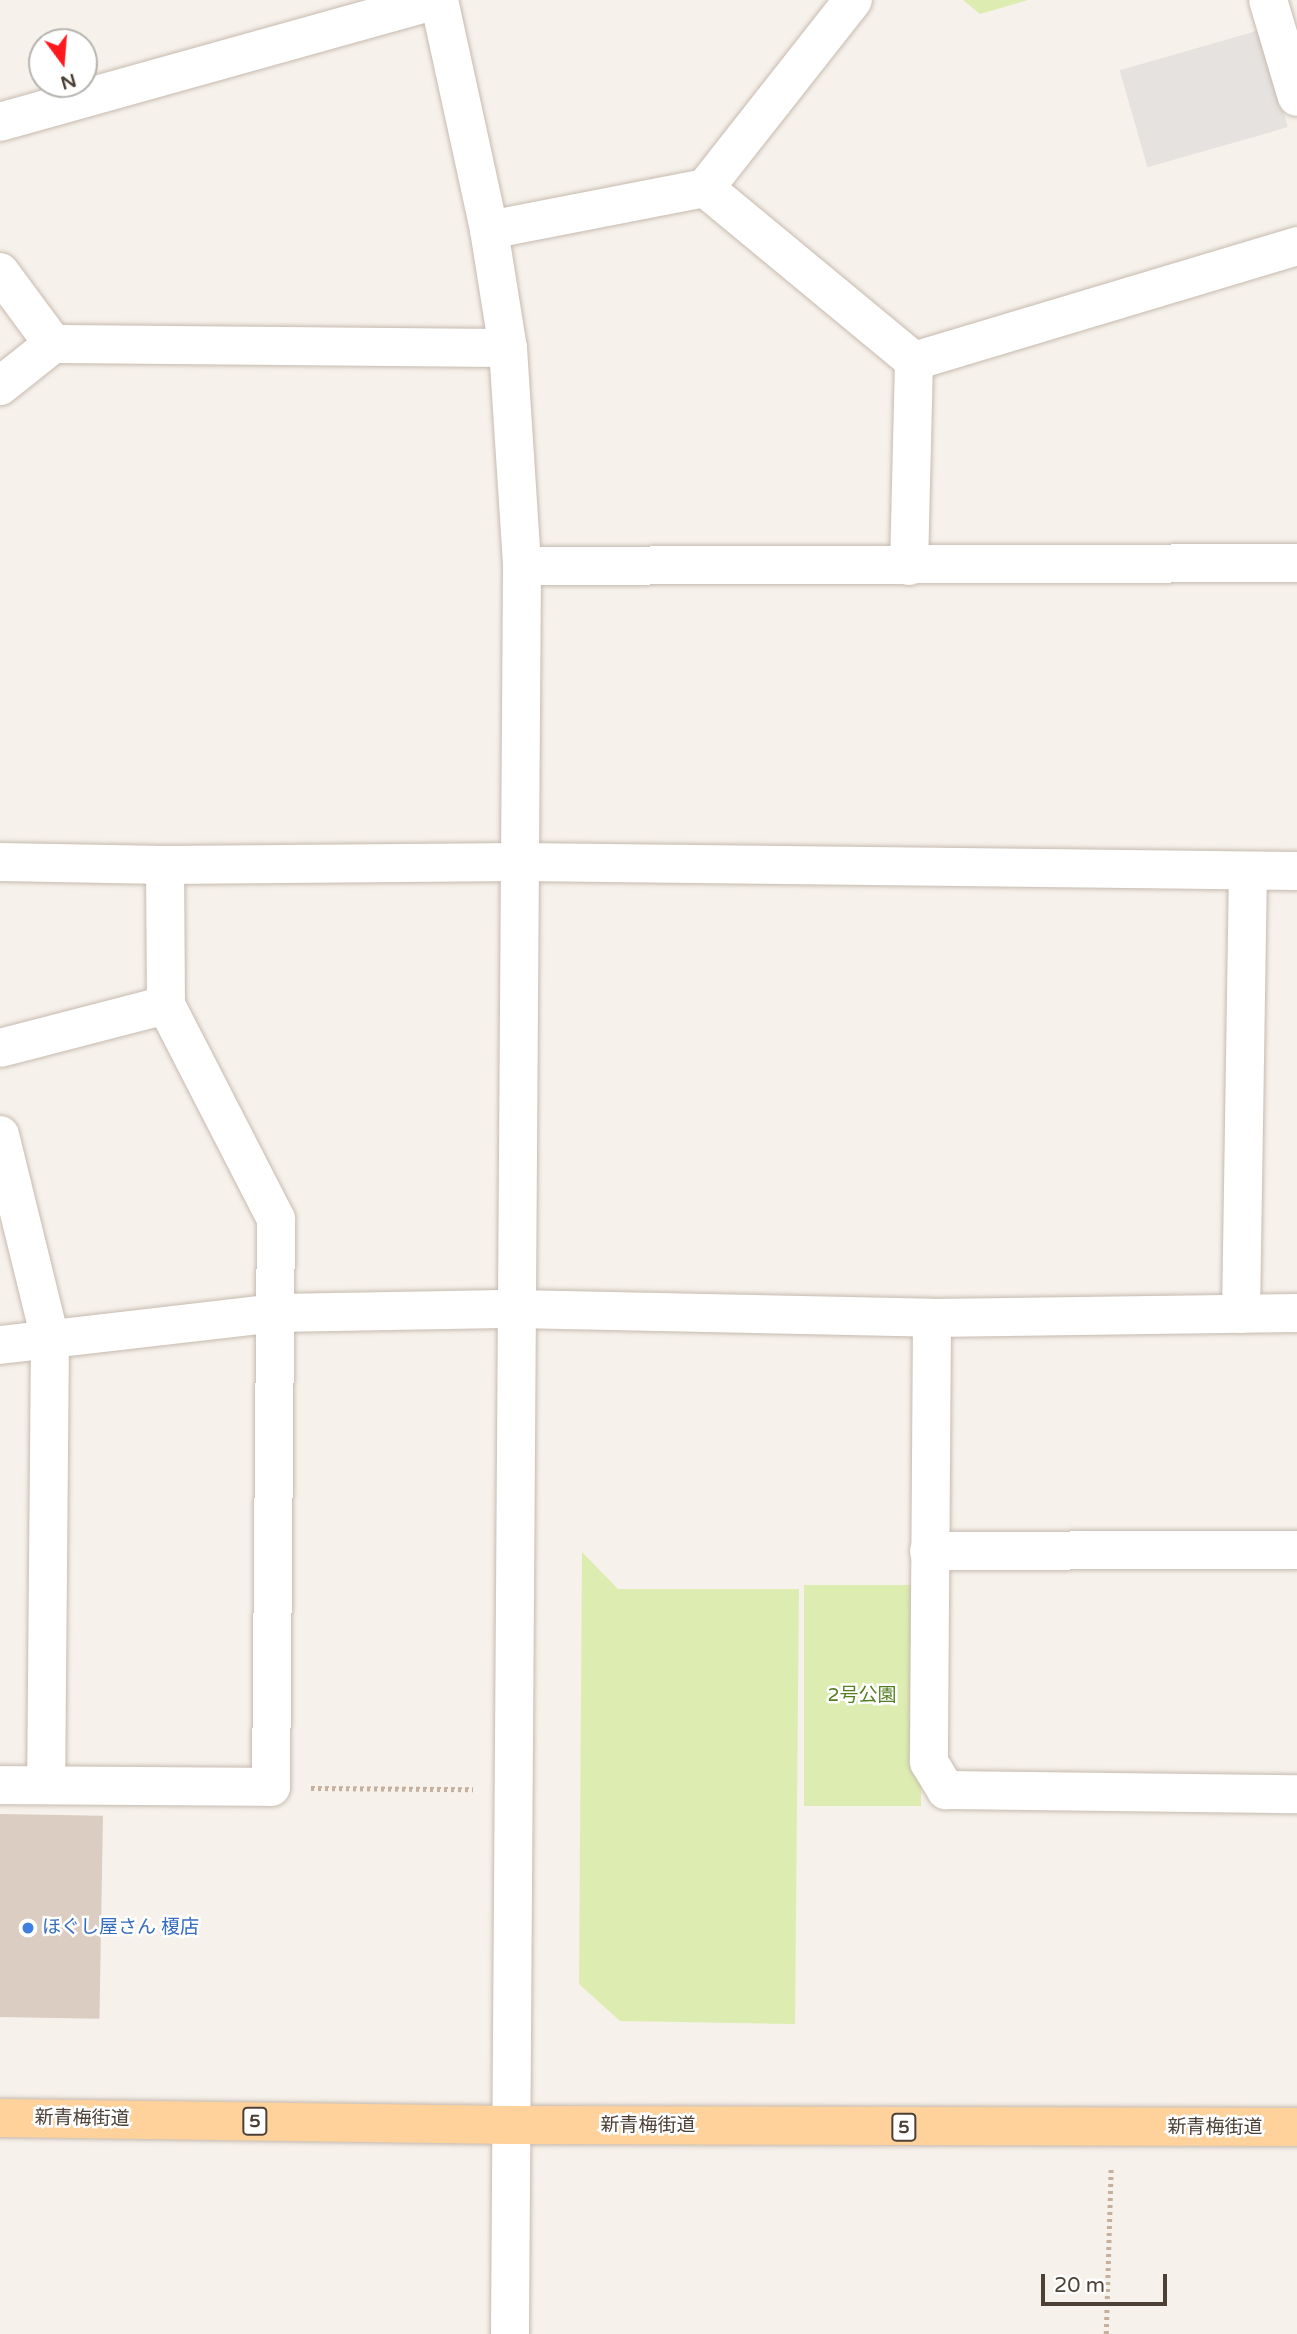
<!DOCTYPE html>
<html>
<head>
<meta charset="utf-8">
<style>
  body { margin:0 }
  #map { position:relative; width:1297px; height:2334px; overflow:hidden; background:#f6f1eb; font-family:"Varela Round","Noto Sans JP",sans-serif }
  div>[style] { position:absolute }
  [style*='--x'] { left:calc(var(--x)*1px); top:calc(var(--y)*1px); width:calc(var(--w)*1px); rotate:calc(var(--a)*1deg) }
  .green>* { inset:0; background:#ddedb1; transform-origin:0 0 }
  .parking>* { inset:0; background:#e5e2df; transform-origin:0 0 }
  .building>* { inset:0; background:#dccdc2; transform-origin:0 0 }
  .path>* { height:4.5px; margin-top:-2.25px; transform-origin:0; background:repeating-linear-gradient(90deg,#c6b09c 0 3.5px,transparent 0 7px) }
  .roads { filter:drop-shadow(0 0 2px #c6baaf) drop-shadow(0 0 2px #c6baaf) }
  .minor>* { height:38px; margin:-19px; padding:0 19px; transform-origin:19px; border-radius:19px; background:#fff }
  .major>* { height:38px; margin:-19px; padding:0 19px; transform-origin:19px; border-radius:19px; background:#ffd19b }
  .dots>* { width:19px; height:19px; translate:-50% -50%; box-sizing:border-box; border:4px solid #fff; border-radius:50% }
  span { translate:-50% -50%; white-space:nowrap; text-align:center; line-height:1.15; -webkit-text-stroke:5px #fff; paint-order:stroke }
  .shield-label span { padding:2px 5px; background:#fff; border:2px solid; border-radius:5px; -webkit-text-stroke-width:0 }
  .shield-label { font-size:18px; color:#4c4037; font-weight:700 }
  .park-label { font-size:19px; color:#557e23 }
  .shop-label { font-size:19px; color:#366cbe }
  .left { translate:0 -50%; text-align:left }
  .street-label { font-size:19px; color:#4c4037 }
  .north { position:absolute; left:28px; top:28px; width:70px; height:70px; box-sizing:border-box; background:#fff; border:2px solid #b7b3af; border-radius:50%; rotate:164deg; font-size:19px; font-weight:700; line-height:28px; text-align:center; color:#4c4037 }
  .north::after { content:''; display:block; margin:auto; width:24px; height:32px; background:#ff191f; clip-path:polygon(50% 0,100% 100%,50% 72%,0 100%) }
  .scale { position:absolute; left:1041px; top:2274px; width:126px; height:32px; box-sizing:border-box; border:4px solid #4c4037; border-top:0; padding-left:9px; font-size:21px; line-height:24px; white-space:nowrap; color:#4c4037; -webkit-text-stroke:5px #fff; paint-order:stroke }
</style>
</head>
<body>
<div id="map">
  <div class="green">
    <i style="clip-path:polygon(963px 0,1028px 0,980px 14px)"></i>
    <i style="clip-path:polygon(582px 1552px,618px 1589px,799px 1589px,795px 2024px,620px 2021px,579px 1984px)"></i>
    <i style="left:921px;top:1585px;width:221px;height:117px;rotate:90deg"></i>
  </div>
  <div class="parking">
    <i style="left:1260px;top:30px;width:101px;height:146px;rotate:74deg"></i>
  </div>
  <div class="building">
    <i style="left:0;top:1814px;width:103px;height:203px;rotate:1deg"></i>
  </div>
  <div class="path">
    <i style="--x:311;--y:1788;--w:162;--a:0.4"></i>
    <i style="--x:1106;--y:2334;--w:167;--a:-88.3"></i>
  </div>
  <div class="roads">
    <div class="minor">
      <i style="--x:439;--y:0;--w:235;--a:77.7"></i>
      <i style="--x:489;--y:230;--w:120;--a:80.9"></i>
      <i style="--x:508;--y:348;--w:218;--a:86.3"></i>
      <i style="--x:522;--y:566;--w:1768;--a:90.39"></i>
      <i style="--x:1268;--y:0;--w:101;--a:73.4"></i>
      <i style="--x:0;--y:122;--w:455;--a:-15.6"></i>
      <i style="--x:705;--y:188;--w:271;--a:39.6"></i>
      <i style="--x:914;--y:361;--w:400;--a:-16.7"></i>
      <i style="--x:489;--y:230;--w:220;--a:-11"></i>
      <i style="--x:705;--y:188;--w:239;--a:-51.8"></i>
      <i style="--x:0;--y:272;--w:89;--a:53.6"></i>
      <i style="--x:53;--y:344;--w:68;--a:141.6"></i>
      <i style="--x:53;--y:344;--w:455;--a:0.5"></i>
      <i style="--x:522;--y:566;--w:775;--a:-0.22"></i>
      <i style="--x:909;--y:566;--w:205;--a:-88.6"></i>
      <i style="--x:0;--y:862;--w:165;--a:1"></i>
      <i style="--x:165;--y:865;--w:354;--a:-0.5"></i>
      <i style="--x:519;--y:862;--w:778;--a:0.66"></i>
      <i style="--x:0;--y:1048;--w:171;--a:-14.5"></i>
      <i style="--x:0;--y:1135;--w:209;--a:76.2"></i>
      <i style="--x:50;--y:1338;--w:447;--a:90.5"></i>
      <i style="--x:1241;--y:1314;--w:442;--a:-89.1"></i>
      <i style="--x:932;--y:1318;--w:444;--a:90.4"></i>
      <i style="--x:929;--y:1762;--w:33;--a:59"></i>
      <i style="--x:946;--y:1790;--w:351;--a:0.7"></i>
      <i style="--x:0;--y:1345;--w:279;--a:-6.6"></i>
      <i style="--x:277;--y:1313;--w:239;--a:-1"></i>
      <i style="--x:516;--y:1309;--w:416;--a:1.2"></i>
      <i style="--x:932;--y:1318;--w:365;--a:-0.8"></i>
      <i style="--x:929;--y:1551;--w:368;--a:-0.2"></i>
      <i style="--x:0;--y:1785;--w:271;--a:0.4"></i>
      <i style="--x:271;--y:1787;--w:568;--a:-89.5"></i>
      <i style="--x:276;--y:1219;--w:241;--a:-117.2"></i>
      <i style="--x:166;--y:1005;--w:140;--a:-90.4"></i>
    </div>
    <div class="major">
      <i style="--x:0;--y:2118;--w:511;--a:0.78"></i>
      <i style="--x:511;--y:2125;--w:786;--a:0.15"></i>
    </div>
  </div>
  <div class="dots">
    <i style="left:28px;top:1928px;background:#3f7fe0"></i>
  </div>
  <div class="shield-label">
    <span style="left:255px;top:2121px">5</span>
    <span style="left:904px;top:2127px">5</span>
  </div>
  <div class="park-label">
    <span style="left:862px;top:1696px">2号公園</span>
  </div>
  <div class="shop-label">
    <span class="left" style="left:42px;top:1928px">ほぐし屋さん 榎店</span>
  </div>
  <div class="street-label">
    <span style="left:82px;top:2119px;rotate:1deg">新青梅街道</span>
    <span style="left:648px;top:2126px">新青梅街道</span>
    <span style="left:1215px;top:2128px">新青梅街道</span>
  </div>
  <div class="north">N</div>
  <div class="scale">20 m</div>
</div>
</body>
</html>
